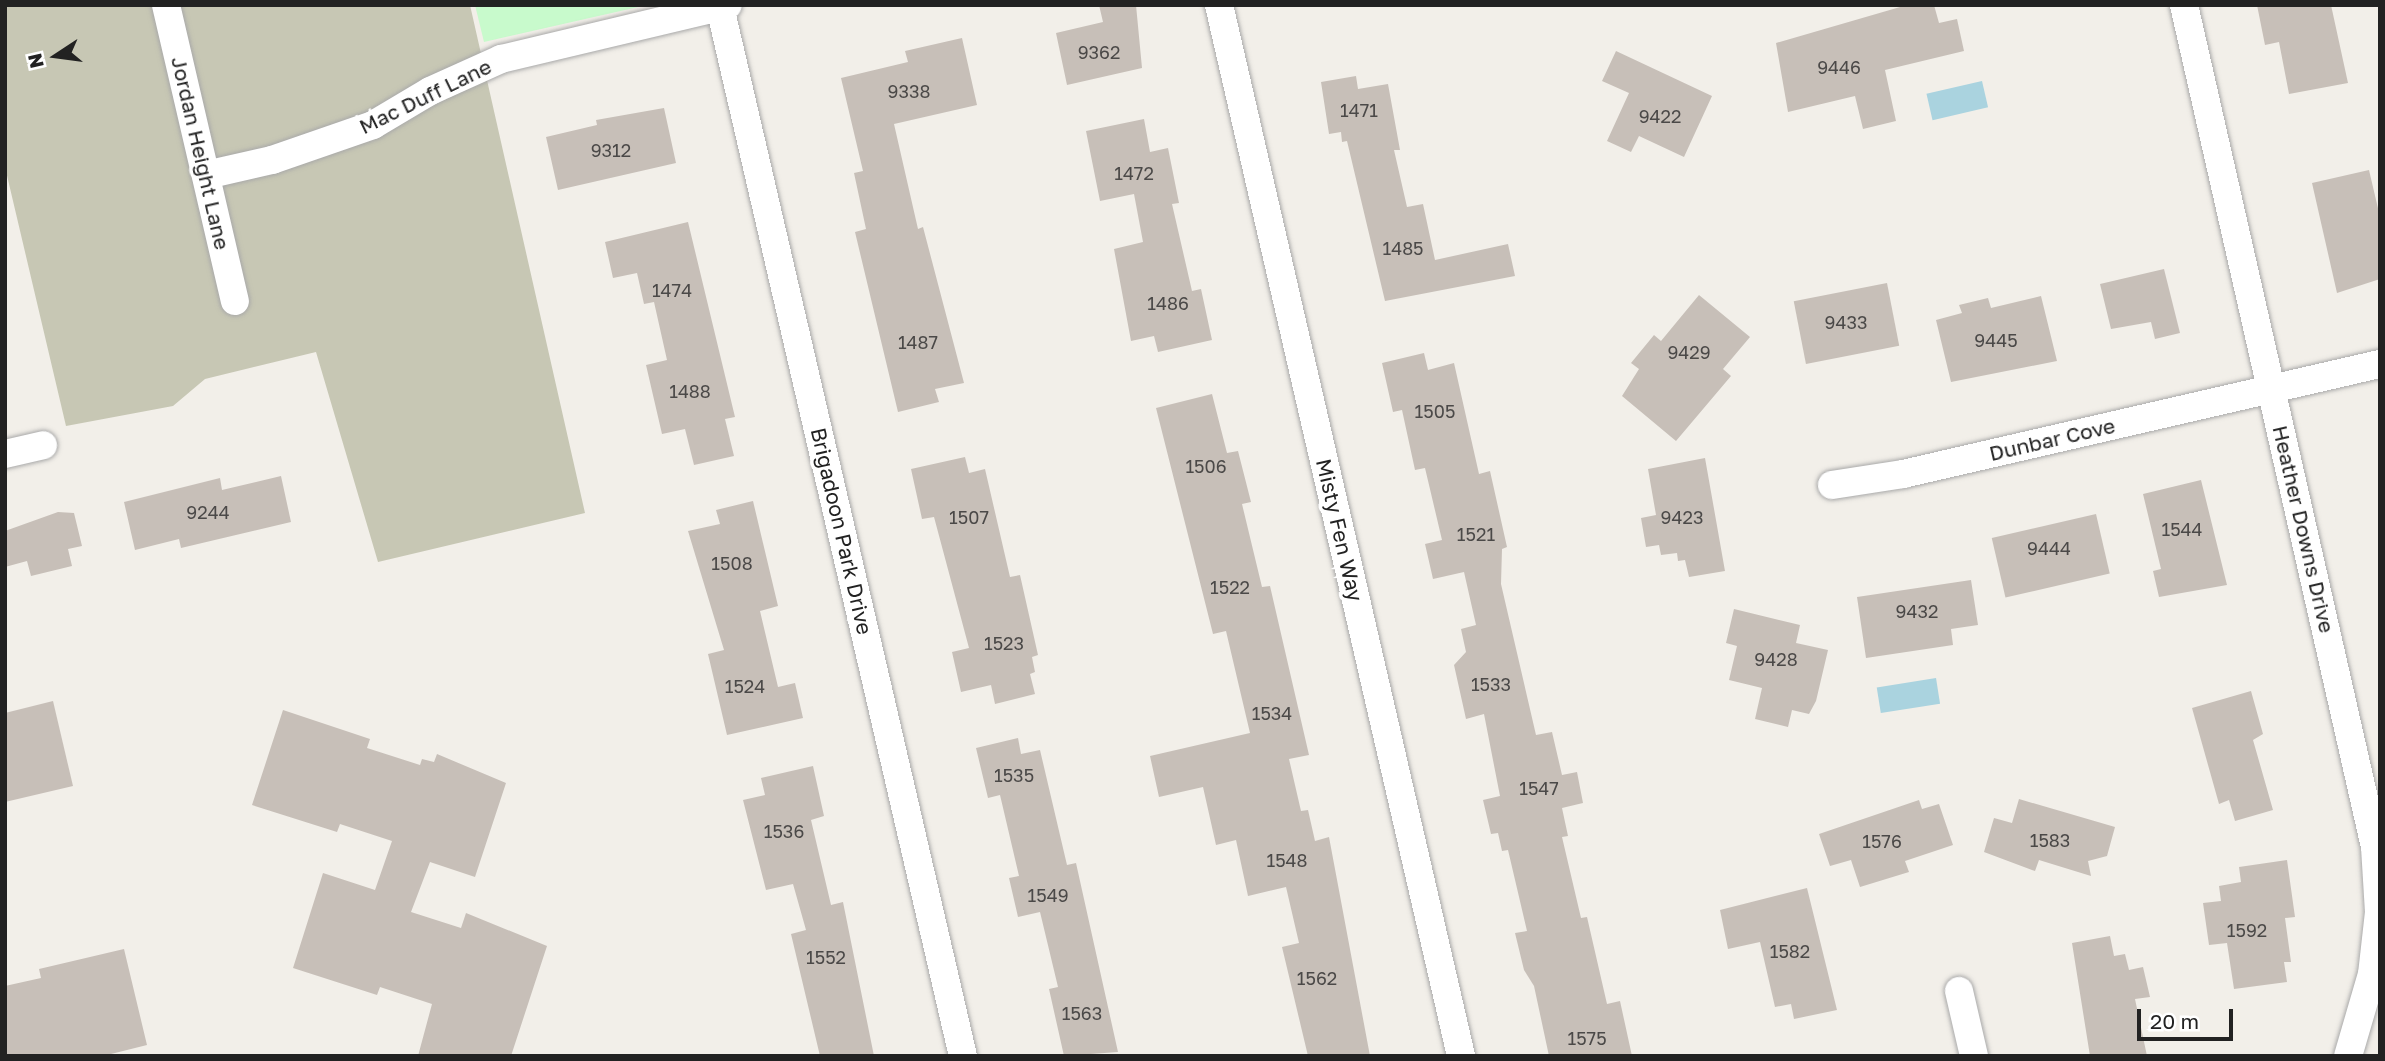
<!DOCTYPE html>
<html>
<head>
<meta charset="utf-8">
<style>
  body { margin:0 }
  #map { position:relative; width:2385px; height:1061px; overflow:hidden; background:#f2efe9; font-family:"Golos Text",sans-serif }
  div>[style] { position:absolute }
  [style*='--x'] { left:calc(var(--x)*1px); top:calc(var(--y)*1px); width:calc(var(--w)*1px); rotate:calc(var(--a)*1deg) }
  .construction>* { inset:0; background:#c7c7b4 }
  .park>* { inset:0; background:#c8facc }
  .water>* { inset:0; background:#aad3df; transform-origin:0 0 }
  .building>* { inset:0; background:#c7bfb8; transform-origin:0 0 }
  .roads { filter:drop-shadow(0 0 2px #a9a9a9) drop-shadow(0 0 2px #a9a9a9) }
  .street>* { height:28px; margin:-14px; padding:0 14px; transform-origin:14px; border-radius:14px; background:#fff }
  span { translate:-50% -50%; white-space:nowrap; text-align:center; line-height:1.15; -webkit-text-stroke:7px #fff; paint-order:stroke }
  .number-label { font-size:18px; color:#4b4948 }
  .number-label span { -webkit-text-stroke-width:0 }
  .street-label { font-size:21px; color:#222 }
  .frame { position:absolute; inset:0; border:7px solid #222; pointer-events:none }
  .north { position:absolute; left:21px; top:21px; width:70px; height:70px; -webkit-text-stroke:5px #fff; paint-order:stroke; rotate:257deg; font-size:19px; font-weight:700; line-height:28px; text-align:center; color:#222 }
  .north::after { content:''; display:block; margin:auto; width:24px; height:32px; background:#222; clip-path:polygon(50% 0,100% 100%,50% 72%,0 100%) }
  .scale { position:absolute; left:2137px; top:1009px; width:96px; height:32px; box-sizing:border-box; border:4px solid #222; border-top:0; padding-left:9px; font-size:21px; line-height:24px; white-space:nowrap; color:#222; -webkit-text-stroke:5px #fff; paint-order:stroke }
</style>
</head>
<body>
<div id="map">
  <div class="construction">
    <i style="clip-path:polygon(5px 5px,470px 5px,585px 513px,378px 562px,316px 352px,205px 379px,173px 406px,66px 426px,5px 167px)"></i>
  </div>
  <div class="park">
    <i style="clip-path:polygon(475px 5px,647px 5px,484px 42px)"></i>
  </div>
  <div class="water">
    <i style="left:1982px;top:81px;width:27px;height:57px;rotate:77deg"></i>
    <i style="left:1936px;top:678px;width:26px;height:60px;rotate:81deg"></i>
  </div>
  <div class="building">
    <i style="clip-path:polygon(1099px 5px,1136px 5px,1142px 68px,1067px 85px,1056px 33px,1103px 22px)"></i>
    <i style="clip-path:polygon(1907px 5px,1934px 5px,1939px 23px,1957px 19px,1964px 51px,1885px 70px,1896px 121px,1863px 129px,1855px 96px,1788px 112px,1776px 43px)"></i>
    <i style="clip-path:polygon(2257px 5px,2331px 5px,2348px 83px,2289px 94px,2279px 42px,2265px 45px)"></i>
    <i style="clip-path:polygon(962px 38px,977px 105px,894px 124px,918px 229px,923px 227px,964px 383px,935px 389px,939px 402px,898px 412px,855px 232px,866px 229px,854px 173px,863px 171px,841px 78px,908px 62px,905px 51px)"></i>
    <i style="clip-path:polygon(1616px 51px,1712px 96px,1684px 157px,1639px 136px,1631px 152px,1607px 141px,1629px 93px,1602px 81px)"></i>
    <i style="clip-path:polygon(1356px 76px,1358px 89px,1388px 84px,1400px 150px,1394px 150px,1407px 207px,1423px 204px,1435px 260px,1508px 244px,1515px 276px,1385px 301px,1347px 141px,1342px 142px,1341px 132px,1329px 134px,1321px 82px)"></i>
    <i style="clip-path:polygon(664px 108px,676px 163px,558px 190px,546px 137px,597px 125px,596px 120px)"></i>
    <i style="clip-path:polygon(1144px 119px,1150px 152px,1168px 148px,1179px 203px,1172px 204px,1192px 291px,1201px 289px,1212px 340px,1158px 352px,1154px 336px,1131px 341px,1114px 249px,1143px 242px,1134px 194px,1100px 201px,1086px 131px)"></i>
    <i style="clip-path:polygon(2369px 170px,2380px 217px,2380px 279px,2337px 293px,2312px 183px)"></i>
    <i style="clip-path:polygon(688px 222px,735px 417px,725px 419px,734px 456px,694px 465px,685px 429px,662px 434px,646px 365px,667px 360px,654px 302px,644px 304px,637px 273px,613px 278px,605px 242px)"></i>
    <i style="clip-path:polygon(2164px 269px,2180px 333px,2155px 339px,2151px 322px,2111px 329px,2100px 284px)"></i>
    <i style="left:1887px;top:283px;width:64px;height:95px;rotate:79deg"></i>
    <i style="clip-path:polygon(1699px 295px,1750px 337px,1723px 369px,1731px 376px,1676px 441px,1622px 396px,1639px 369px,1631px 363px,1654px 335px,1661px 341px)"></i>
    <i style="clip-path:polygon(2041px 296px,2057px 361px,1951px 382px,1936px 320px,1962px 313px,1959px 305px,1988px 298px,1991px 308px)"></i>
    <i style="clip-path:polygon(1424px 353px,1428px 370px,1454px 363px,1479px 474px,1490px 471px,1507px 547px,1502px 549px,1501px 584px,1536px 735px,1552px 732px,1562px 775px,1577px 772px,1583px 803px,1562px 808px,1568px 836px,1562px 837px,1581px 918px,1587px 917px,1607px 1004px,1620px 1001px,1632px 1056px,1549px 1056px,1534px 986px,1524px 970px,1515px 933px,1527px 931px,1508px 850px,1502px 851px,1498px 833px,1491px 834px,1483px 800px,1500px 796px,1484px 714px,1466px 719px,1454px 665px,1466px 652px,1461px 629px,1476px 625px,1464px 572px,1433px 579px,1425px 544px,1442px 540px,1425px 468px,1415px 470px,1402px 410px,1393px 412px,1382px 363px)"></i>
    <i style="clip-path:polygon(1212px 394px,1227px 453px,1238px 451px,1251px 502px,1242px 504px,1262px 587px,1270px 586px,1309px 755px,1289px 759px,1301px 811px,1308px 810px,1315px 841px,1329px 837px,1370px 1056px,1308px 1056px,1282px 947px,1299px 943px,1286px 887px,1248px 896px,1236px 840px,1216px 845px,1203px 787px,1159px 797px,1150px 756px,1250px 733px,1226px 631px,1213px 634px,1156px 408px)"></i>
    <i style="clip-path:polygon(965px 457px,969px 473px,985px 469px,1010px 577px,1020px 575px,1038px 655px,1032px 657px,1035px 672px,1030px 674px,1035px 694px,995px 704px,991px 685px,961px 692px,952px 652px,969px 648px,934px 517px,922px 519px,911px 469px)"></i>
    <i style="clip-path:polygon(1705px 458px,1725px 571px,1689px 577px,1685px 560px,1678px 561px,1677px 553px,1661px 555px,1659px 545px,1646px 547px,1641px 518px,1656px 515px,1648px 469px)"></i>
    <i style="clip-path:polygon(281px 476px,291px 522px,181px 548px,179px 539px,135px 550px,124px 502px,220px 478px,222px 490px)"></i>
    <i style="clip-path:polygon(2201px 480px,2227px 585px,2159px 597px,2153px 571px,2161px 569px,2143px 494px)"></i>
    <i style="clip-path:polygon(753px 501px,778px 606px,760px 611px,778px 687px,795px 683px,803px 718px,727px 735px,708px 654px,724px 650px,688px 531px,720px 524px,716px 510px)"></i>
    <i style="clip-path:polygon(58px 512px,74px 513px,82px 546px,68px 549px,72px 566px,31px 576px,27px 561px,5px 567px,5px 531px)"></i>
    <i style="left:2096px;top:514px;width:61px;height:107px;rotate:77deg"></i>
    <i style="clip-path:polygon(1971px 580px,1978px 625px,1951px 629px,1953px 645px,1866px 658px,1857px 597px)"></i>
    <i style="clip-path:polygon(1734px 609px,1800px 625px,1796px 643px,1828px 650px,1816px 701px,1809px 714px,1792px 710px,1788px 727px,1755px 719px,1762px 688px,1729px 680px,1737px 646px,1726px 643px)"></i>
    <i style="clip-path:polygon(2251px 691px,2263px 734px,2253px 740px,2273px 810px,2235px 821px,2229px 800px,2219px 804px,2192px 708px)"></i>
    <i style="clip-path:polygon(53px 701px,73px 786px,5px 802px,5px 713px)"></i>
    <i style="clip-path:polygon(283px 710px,370px 739px,367px 748px,420px 765px,422px 759px,434px 762px,437px 754px,506px 783px,475px 877px,430px 862px,411px 912px,461px 928px,466px 913px,547px 946px,511px 1056px,418px 1056px,432px 1004px,380px 987px,377px 995px,293px 968px,323px 873px,375px 890px,392px 841px,340px 824px,337px 832px,252px 805px)"></i>
    <i style="clip-path:polygon(1018px 738px,1021px 754px,1040px 750px,1067px 865px,1076px 863px,1118px 1052px,1064px 1056px,1049px 989px,1058px 987px,1040px 912px,1018px 917px,1009px 878px,1019px 876px,1000px 795px,988px 798px,976px 748px)"></i>
    <i style="clip-path:polygon(813px 766px,824px 816px,811px 820px,831px 905px,843px 902px,874px 1056px,820px 1056px,791px 934px,806px 930px,793px 884px,766px 890px,743px 800px,765px 795px,761px 778px)"></i>
    <i style="clip-path:polygon(2019px 799px,2115px 827px,2107px 856px,2088px 861px,2091px 876px,2039px 860px,2035px 871px,1984px 852px,1994px 818px,2012px 823px)"></i>
    <i style="clip-path:polygon(1919px 800px,1922px 809px,1939px 804px,1953px 845px,1905px 861px,1909px 872px,1860px 887px,1851px 860px,1830px 866px,1819px 834px)"></i>
    <i style="clip-path:polygon(2287px 860px,2295px 917px,2285px 918px,2291px 962px,2284px 962px,2287px 982px,2234px 989px,2227px 943px,2209px 945px,2203px 903px,2221px 901px,2219px 886px,2241px 882px,2239px 867px)"></i>
    <i style="clip-path:polygon(1807px 888px,1837px 1010px,1794px 1019px,1791px 1004px,1775px 1007px,1760px 942px,1728px 949px,1720px 910px)"></i>
    <i style="clip-path:polygon(2110px 936px,2114px 956px,2125px 954px,2129px 970px,2143px 967px,2150px 997px,2135px 999px,2147px 1056px,2090px 1056px,2072px 943px)"></i>
    <i style="clip-path:polygon(124px 949px,147px 1045px,103px 1056px,5px 1056px,5px 986px,41px 978px,39px 969px)"></i>
  </div>
  <div class="roads">
    <div class="street">
      <i style="--x:166;--y:5;--w:304;--a:76.9"></i>
      <i style="--x:1219;--y:5;--w:1079;--a:77.03"></i>
      <i style="--x:2184;--y:5;--w:863;--a:77.22"></i>
      <i style="--x:2375;--y:847;--w:65;--a:86.5"></i>
      <i style="--x:2379;--y:912;--w:62;--a:96.4"></i>
      <i style="--x:2372;--y:974;--w:85;--a:106.3"></i>
      <i style="--x:720;--y:7;--w:1077;--a:76.96"></i>
      <i style="--x:206;--y:175;--w:68;--a:-12.8"></i>
      <i style="--x:272;--y:160;--w:107;--a:-19.1"></i>
      <i style="--x:373;--y:125;--w:66;--a:-30.8"></i>
      <i style="--x:430;--y:91;--w:78;--a:-24.3"></i>
      <i style="--x:501;--y:59;--w:233;--a:-13.4"></i>
      <i style="--x:5;--y:454;--w:39;--a:-13"></i>
      <i style="--x:1832;--y:485;--w:72;--a:-8.8"></i>
      <i style="--x:1903;--y:474;--w:490;--a:-13"></i>
      <i style="--x:1959;--y:991;--w:67;--a:77"></i>
    </div>
  </div>
  <div class="number-label">
    <span style="left:1099px;top:52px">9362</span>
    <span style="left:1839px;top:67px">9446</span>
    <span style="left:909px;top:91px">9338</span>
    <span style="left:1359px;top:110px">1471</span>
    <span style="left:1660px;top:116px">9422</span>
    <span style="left:611px;top:150px">9312</span>
    <span style="left:1134px;top:173px">1472</span>
    <span style="left:1403px;top:248px">1485</span>
    <span style="left:672px;top:290px">1474</span>
    <span style="left:1168px;top:303px">1486</span>
    <span style="left:1846px;top:322px">9433</span>
    <span style="left:1996px;top:340px">9445</span>
    <span style="left:918px;top:342px">1487</span>
    <span style="left:1689px;top:352px">9429</span>
    <span style="left:690px;top:391px">1488</span>
    <span style="left:1435px;top:411px">1505</span>
    <span style="left:1206px;top:466px">1506</span>
    <span style="left:208px;top:512px">9244</span>
    <span style="left:969px;top:517px">1507</span>
    <span style="left:1682px;top:517px">9423</span>
    <span style="left:2182px;top:529px">1544</span>
    <span style="left:1476px;top:534px">1521</span>
    <span style="left:2049px;top:548px">9444</span>
    <span style="left:732px;top:563px">1508</span>
    <span style="left:1230px;top:587px">1522</span>
    <span style="left:1917px;top:611px">9432</span>
    <span style="left:1004px;top:643px">1523</span>
    <span style="left:1776px;top:659px">9428</span>
    <span style="left:1491px;top:684px">1533</span>
    <span style="left:745px;top:686px">1524</span>
    <span style="left:1272px;top:713px">1534</span>
    <span style="left:1014px;top:775px">1535</span>
    <span style="left:1539px;top:788px">1547</span>
    <span style="left:784px;top:831px">1536</span>
    <span style="left:2050px;top:840px">1583</span>
    <span style="left:1882px;top:841px">1576</span>
    <span style="left:1287px;top:860px">1548</span>
    <span style="left:1048px;top:895px">1549</span>
    <span style="left:2247px;top:930px">1592</span>
    <span style="left:1790px;top:951px">1582</span>
    <span style="left:826px;top:957px">1552</span>
    <span style="left:1317px;top:978px">1562</span>
    <span style="left:1082px;top:1013px">1563</span>
    <span style="left:1587px;top:1038px">1575</span>
  </div>
  <div class="street-label">
    <span style="left:425px;top:96px;rotate:-26deg">Mac Duff Lane</span>
    <span style="left:201px;top:153px;rotate:77deg">Jordan Height Lane</span>
    <span style="left:2052px;top:439px;rotate:-13deg">Dunbar Cove</span>
    <span style="left:2304px;top:529px;rotate:77deg">Heather Downs Drive</span>
    <span style="left:1340px;top:530px;rotate:77deg">Misty Fen Way</span>
    <span style="left:842px;top:531px;rotate:77deg">Brigadoon Park Drive</span>
  </div>
  <div class="frame"></div>
  <div class="north">N</div>
  <div class="scale">20 m</div>
</div>
</body>
</html>
